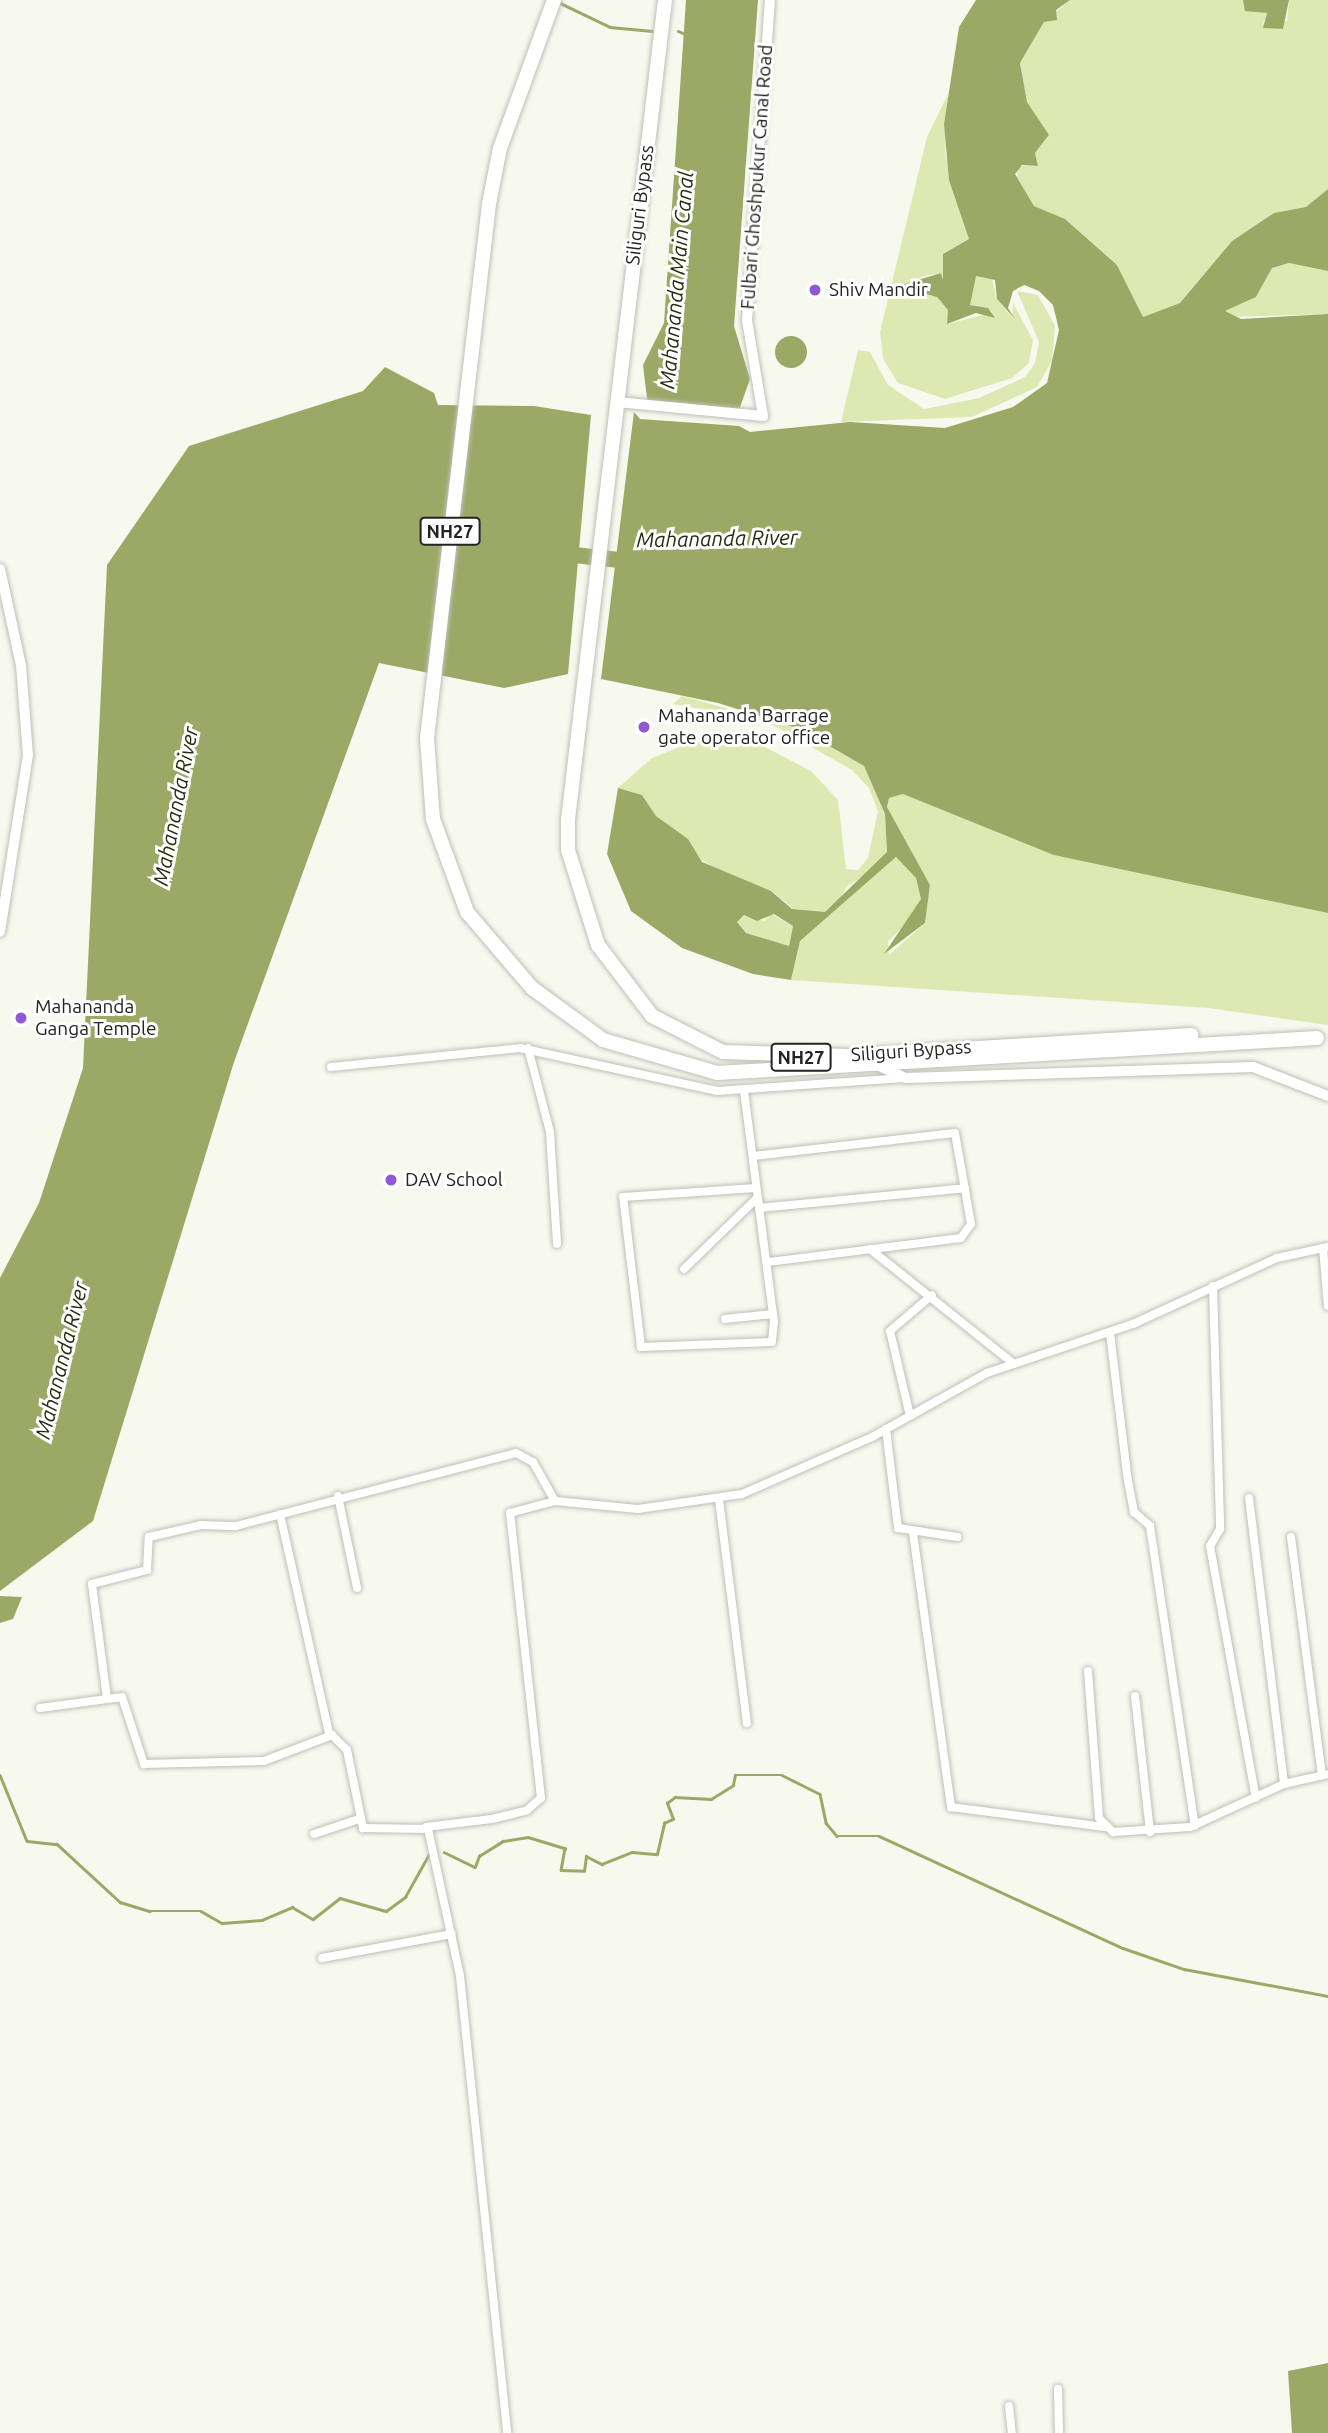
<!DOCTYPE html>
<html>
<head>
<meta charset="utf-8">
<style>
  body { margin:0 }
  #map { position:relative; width:1328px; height:2433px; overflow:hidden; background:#f7f9ef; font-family:Ubuntu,sans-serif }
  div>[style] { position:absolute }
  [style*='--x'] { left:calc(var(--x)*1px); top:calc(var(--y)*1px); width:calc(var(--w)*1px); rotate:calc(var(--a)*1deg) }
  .green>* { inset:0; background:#dee8b3 }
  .water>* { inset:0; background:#9ca865 }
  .round { border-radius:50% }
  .stream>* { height:2.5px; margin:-1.25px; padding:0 1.25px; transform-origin:1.25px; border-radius:1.25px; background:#9ca865 }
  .river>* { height:16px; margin:-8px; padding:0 8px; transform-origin:8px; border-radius:8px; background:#9ca865 }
  .roads { filter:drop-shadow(0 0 2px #bec0b6) drop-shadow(0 0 2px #bec0b6) }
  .street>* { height:8px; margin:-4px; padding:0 4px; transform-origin:4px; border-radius:4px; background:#fff }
  .secondary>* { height:10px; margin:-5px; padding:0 5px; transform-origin:5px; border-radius:5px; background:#fff }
  .highway>* { height:14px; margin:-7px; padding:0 7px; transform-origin:7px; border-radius:7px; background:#fff }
  .dots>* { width:19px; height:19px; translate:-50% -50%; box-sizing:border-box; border:4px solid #fff; border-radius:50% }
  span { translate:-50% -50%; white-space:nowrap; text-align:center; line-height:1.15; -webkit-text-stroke:6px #fff; paint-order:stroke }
  .shield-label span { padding:2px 5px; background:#fff; border:2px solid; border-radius:5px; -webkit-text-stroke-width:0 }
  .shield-label { font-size:18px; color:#232420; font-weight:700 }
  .street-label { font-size:19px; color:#232420 }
  .poi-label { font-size:19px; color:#232420 }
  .left { translate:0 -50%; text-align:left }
  .water-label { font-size:21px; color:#282c0e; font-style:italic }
</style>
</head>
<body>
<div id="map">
  <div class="green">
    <i style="clip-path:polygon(1070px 0,1243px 0,1252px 11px,1267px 13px,1263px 24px,1287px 21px,1289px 0,1328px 0,1328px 189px,1306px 207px,1274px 213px,1232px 241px,1180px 303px,1143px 317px,1117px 265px,1065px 219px,1034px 206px,1017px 178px,1018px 166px,1038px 166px,1035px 153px,1049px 136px,1027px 102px,1020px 63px,1044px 22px)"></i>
    <i style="clip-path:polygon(948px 94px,945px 152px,969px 239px,946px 252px,943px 280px,941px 273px,925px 276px,898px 288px,935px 295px,948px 310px,948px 324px,994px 312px,969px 304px,975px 276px,992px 279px,997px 299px,1012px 317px,1013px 303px,1033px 340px,1029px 363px,1012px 378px,945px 399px,898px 383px,883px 359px,880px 332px,927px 137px)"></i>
    <i style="clip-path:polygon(1289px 263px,1328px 271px,1328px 314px,1228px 317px,1225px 311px,1256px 297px,1272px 268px)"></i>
    <i style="clip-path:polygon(1017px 291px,1038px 295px,1055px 326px,1052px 361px,1037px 387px,972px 417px,841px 422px,858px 350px,870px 352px,888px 385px,924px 409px,979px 398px,1025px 377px,1035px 363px,1039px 342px)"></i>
    <i style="clip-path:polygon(682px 696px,800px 729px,864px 766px,885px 814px,887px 852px,876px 869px,847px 886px,836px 906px,825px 913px,793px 909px,772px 891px,734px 880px,695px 856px,692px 845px,656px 816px,642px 795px,618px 788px,652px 758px,687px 744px,725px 739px,763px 746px,811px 771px,838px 800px,846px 869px,858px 870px,868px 858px,878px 811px,869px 788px,852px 770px,764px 720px,673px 704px)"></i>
    <i style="clip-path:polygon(903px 794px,1328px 913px,1328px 1025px,1208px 1008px,791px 980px,800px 941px,896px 857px,916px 878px,922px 899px,913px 918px,888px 941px,889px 955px,925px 923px,930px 885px,887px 807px,889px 798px)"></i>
    <i style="clip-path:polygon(772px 914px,793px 926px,789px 946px,746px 933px,737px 922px,744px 915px,764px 921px)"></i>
  </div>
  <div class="water">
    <i style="clip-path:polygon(686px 0,758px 0,734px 326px,750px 379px,739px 410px,648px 405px,645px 382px,643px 365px,664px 323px)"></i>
    <i style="clip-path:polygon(evenodd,976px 0,1070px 0,1056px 10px,1057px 20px,1044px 22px,1020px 63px,1027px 102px,1049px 135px,1035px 153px,1038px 166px,1022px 165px,1015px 174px,1034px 206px,1065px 219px,1117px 265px,1143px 317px,1180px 303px,1232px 241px,1274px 213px,1306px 207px,1328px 189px,1328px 271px,1289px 263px,1272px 268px,1256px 297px,1225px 311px,1241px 319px,1328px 314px,1328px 913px,1054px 855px,903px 794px,889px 798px,887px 807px,930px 885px,925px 923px,884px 954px,921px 899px,916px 878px,896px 857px,800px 941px,791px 980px,753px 974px,682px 948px,631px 911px,607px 854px,618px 788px,642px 795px,656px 816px,688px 839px,702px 862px,771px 891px,792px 909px,825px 912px,887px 852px,885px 814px,864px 766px,800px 729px,718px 703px,601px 679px,634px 412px,640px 419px,739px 426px,750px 432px,850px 422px,945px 428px,1013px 407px,1047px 383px,1059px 330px,1053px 305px,1039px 291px,1024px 285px,1013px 291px,1008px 308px,1015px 319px,997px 299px,995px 280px,976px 276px,970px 305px,988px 308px,995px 318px,976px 313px,947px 324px,948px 310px,937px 297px,898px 286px,941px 273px,943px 280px,943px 254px,969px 239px,949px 180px,944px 124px,959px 27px,976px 0,774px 914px,793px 926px,789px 946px,746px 933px,737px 922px,744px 915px,757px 921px,774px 914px)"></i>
    <i style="clip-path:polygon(1243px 0,1289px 0,1283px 29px,1263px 28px,1267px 13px,1245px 11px)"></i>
    <i class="round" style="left:775px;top:336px;width:32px;height:32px"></i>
    <i style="clip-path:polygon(385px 367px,434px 393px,438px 405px,534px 406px,591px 415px,568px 674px,504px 688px,379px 663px,234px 1062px,93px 1521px,0 1591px,0 1278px,39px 1203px,83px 1068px,107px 565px,189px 446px,363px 391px)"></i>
    <i style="clip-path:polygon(0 1596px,22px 1597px,13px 1619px,0 1623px)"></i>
    <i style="clip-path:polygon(1328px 2363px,1328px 2433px,1292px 2433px,1288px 2371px)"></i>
  </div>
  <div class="stream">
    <i style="--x:560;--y:3;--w:55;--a:25.6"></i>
    <i style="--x:610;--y:27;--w:42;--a:5.4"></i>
    <i style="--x:678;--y:31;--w:5;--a:22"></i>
    <i style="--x:0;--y:1775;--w:71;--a:67.8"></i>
    <i style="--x:27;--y:1841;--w:30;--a:6"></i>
    <i style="--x:57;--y:1844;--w:86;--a:42.6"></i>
    <i style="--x:120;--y:1902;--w:31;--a:17"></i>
    <i style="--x:150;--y:1911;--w:51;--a:0"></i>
    <i style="--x:201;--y:1911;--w:24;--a:30"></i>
    <i style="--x:222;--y:1923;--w:40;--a:-4.3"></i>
    <i style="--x:262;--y:1920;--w:33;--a:-23"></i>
    <i style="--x:292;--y:1907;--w:24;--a:30"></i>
    <i style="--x:313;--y:1919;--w:34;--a:-38"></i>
    <i style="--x:340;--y:1898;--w:48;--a:15.8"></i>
    <i style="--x:386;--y:1911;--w:24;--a:-36"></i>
    <i style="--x:405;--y:1897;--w:49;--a:-60.8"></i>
    <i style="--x:444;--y:1852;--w:34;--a:26"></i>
    <i style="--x:475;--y:1867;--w:12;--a:-70"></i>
    <i style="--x:479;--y:1856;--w:28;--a:-32"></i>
    <i style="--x:503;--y:1841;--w:25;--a:-9"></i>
    <i style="--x:528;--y:1837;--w:39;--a:17"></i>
    <i style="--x:565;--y:1848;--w:22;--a:100"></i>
    <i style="--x:561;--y:1870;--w:23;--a:2"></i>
    <i style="--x:584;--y:1871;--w:15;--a:-82"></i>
    <i style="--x:586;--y:1856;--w:18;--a:27"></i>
    <i style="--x:602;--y:1864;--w:32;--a:-22"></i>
    <i style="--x:632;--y:1852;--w:25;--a:5"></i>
    <i style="--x:657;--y:1854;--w:32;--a:-77"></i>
    <i style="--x:664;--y:1823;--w:10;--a:-24"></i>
    <i style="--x:673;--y:1819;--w:17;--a:-111"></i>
    <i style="--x:667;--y:1803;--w:10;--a:-37"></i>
    <i style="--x:675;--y:1797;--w:36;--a:3"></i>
    <i style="--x:711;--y:1799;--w:26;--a:-32"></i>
    <i style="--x:733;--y:1785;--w:10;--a:-79"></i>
    <i style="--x:735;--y:1775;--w:47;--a:0"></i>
    <i style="--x:782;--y:1775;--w:42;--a:26.6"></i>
    <i style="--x:820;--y:1794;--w:30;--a:78"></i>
    <i style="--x:826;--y:1823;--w:17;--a:50"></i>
    <i style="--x:837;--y:1836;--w:42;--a:0"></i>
    <i style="--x:879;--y:1836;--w:268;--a:24.7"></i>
    <i style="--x:1123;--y:1948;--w:65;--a:19"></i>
    <i style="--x:1184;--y:1969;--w:147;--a:10.6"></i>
  </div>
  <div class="river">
    <i style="--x:557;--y:553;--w:80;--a:6.5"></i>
  </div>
  <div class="roads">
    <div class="street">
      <i style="--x:528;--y:1048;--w:87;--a:75.3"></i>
      <i style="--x:550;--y:1132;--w:112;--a:86.4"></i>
      <i style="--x:331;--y:1067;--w:190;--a:-5.7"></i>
      <i style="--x:520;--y:1048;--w:202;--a:12.3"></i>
      <i style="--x:717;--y:1091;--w:188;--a:-4"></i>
      <i style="--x:744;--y:1091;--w:233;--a:82.6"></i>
      <i style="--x:774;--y:1322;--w:20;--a:96"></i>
      <i style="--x:772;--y:1342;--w:131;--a:177.8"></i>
      <i style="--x:641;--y:1347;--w:151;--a:-96.8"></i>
      <i style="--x:623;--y:1197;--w:133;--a:-3.9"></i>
      <i style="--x:753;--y:1156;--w:203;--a:-6.5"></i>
      <i style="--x:955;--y:1133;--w:92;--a:80"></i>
      <i style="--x:971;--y:1224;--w:17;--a:126"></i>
      <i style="--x:961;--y:1238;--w:195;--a:172.9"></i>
      <i style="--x:759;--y:1208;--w:207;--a:-5.5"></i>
      <i style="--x:1323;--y:1248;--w:58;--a:85.1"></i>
      <i style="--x:870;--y:1249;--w:184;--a:38.6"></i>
      <i style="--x:684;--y:1269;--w:102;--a:-44.2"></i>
      <i style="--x:1213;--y:1286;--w:243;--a:88.3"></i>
      <i style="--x:1220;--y:1529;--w:20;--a:120"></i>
      <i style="--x:1210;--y:1546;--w:256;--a:79.7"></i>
      <i style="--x:725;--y:1319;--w:48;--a:-5.9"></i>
      <i style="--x:1110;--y:1333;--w:149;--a:83.1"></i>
      <i style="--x:1128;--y:1481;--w:32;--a:79"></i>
      <i style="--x:1134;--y:1512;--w:21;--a:41"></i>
      <i style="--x:1150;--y:1526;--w:303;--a:81.5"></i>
      <i style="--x:910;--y:1416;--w:87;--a:-103.2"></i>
      <i style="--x:890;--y:1331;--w:55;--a:-40.6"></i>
      <i style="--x:886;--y:1429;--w:100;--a:83.1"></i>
      <i style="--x:898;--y:1528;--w:60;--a:8.7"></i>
      <i style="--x:338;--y:1496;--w:94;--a:78.3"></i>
      <i style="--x:1249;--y:1498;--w:288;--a:83"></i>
      <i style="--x:719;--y:1499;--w:226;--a:82.9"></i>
      <i style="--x:280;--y:1514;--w:225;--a:77.4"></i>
      <i style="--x:913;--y:1533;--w:277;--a:82.1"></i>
      <i style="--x:951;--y:1807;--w:155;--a:7.4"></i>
      <i style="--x:1291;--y:1537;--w:240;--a:82.6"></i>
      <i style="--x:1088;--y:1671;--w:147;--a:85.7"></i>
      <i style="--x:1099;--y:1818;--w:20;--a:45"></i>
      <i style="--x:1113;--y:1832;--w:77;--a:-3.7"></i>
      <i style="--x:1190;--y:1827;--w:103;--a:-24.6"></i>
      <i style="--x:1284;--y:1784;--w:45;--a:-12.8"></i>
      <i style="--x:1135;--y:1696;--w:137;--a:83.7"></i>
      <i style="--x:107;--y:1698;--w:115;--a:-97.5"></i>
      <i style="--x:92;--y:1584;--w:57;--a:-14.3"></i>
      <i style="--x:147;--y:1570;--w:33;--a:-87"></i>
      <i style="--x:149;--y:1537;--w:53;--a:-13"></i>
      <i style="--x:201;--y:1525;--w:35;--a:2"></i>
      <i style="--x:236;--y:1526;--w:289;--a:-14.6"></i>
      <i style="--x:516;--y:1453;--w:19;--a:28"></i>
      <i style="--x:533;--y:1462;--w:45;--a:60.6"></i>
      <i style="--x:40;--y:1708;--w:83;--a:-7.6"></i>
      <i style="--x:122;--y:1697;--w:71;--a:71.8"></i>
      <i style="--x:144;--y:1764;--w:120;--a:-1.4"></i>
      <i style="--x:264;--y:1761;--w:73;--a:-20.9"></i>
      <i style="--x:332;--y:1735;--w:21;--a:45"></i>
      <i style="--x:347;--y:1750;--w:80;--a:78.4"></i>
      <i style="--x:363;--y:1828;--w:65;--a:0.9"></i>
      <i style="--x:428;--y:1829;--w:150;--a:77.7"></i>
      <i style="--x:460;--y:1976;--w:459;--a:84.1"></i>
      <i style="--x:426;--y:1827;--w:66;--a:-6.9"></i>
      <i style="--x:492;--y:1819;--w:36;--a:-14"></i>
      <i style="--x:527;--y:1810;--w:18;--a:-41"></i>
      <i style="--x:541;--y:1798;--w:287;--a:-96.2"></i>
      <i style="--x:510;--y:1513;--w:47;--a:-14.9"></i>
      <i style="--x:555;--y:1501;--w:83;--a:5.5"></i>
      <i style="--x:638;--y:1509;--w:105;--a:-8.2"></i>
      <i style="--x:742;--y:1494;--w:142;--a:-23.7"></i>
      <i style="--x:872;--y:1437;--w:132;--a:-29.1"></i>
      <i style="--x:987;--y:1373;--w:154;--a:-18.6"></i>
      <i style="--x:1133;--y:1324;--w:158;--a:-24.6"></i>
      <i style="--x:1277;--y:1258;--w:52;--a:-12.2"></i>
      <i style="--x:314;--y:1834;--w:47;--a:-18.4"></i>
      <i style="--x:322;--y:1958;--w:132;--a:-10.5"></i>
      <i style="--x:1058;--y:2389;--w:44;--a:88.7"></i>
      <i style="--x:1009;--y:2406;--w:27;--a:84"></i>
    </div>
    <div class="secondary">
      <i style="--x:617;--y:402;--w:147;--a:5.5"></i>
      <i style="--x:763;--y:416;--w:97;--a:-99.5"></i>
      <i style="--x:747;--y:320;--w:321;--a:-85.9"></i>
      <i style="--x:0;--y:569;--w:98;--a:77.7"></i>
      <i style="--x:21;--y:665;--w:90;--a:85.6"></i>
      <i style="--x:28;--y:755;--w:179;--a:99"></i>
      <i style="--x:881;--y:1067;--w:27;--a:24"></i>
      <i style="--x:906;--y:1078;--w:347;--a:-1.8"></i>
      <i style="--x:1253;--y:1067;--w:80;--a:21.1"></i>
    </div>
    <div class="highway">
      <i style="--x:554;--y:0;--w:158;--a:110"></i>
      <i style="--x:500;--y:148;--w:57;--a:101.1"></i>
      <i style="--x:489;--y:204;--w:538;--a:96.62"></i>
      <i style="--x:427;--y:738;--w:81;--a:85.8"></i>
      <i style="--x:433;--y:819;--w:99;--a:69.9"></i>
      <i style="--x:467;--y:912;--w:100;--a:49.5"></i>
      <i style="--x:532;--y:988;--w:88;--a:36.2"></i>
      <i style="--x:603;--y:1040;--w:119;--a:16.1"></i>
      <i style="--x:717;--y:1073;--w:601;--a:-3.34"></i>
      <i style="--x:665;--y:0;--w:826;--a:96.75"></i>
      <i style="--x:568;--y:820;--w:30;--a:90"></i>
      <i style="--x:568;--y:850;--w:100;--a:72.5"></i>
      <i style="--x:598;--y:945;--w:89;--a:52.7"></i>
      <i style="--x:652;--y:1016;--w:80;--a:26.9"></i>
      <i style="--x:723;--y:1052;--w:125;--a:1.8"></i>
      <i style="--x:848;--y:1056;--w:344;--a:-3.5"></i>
    </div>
  </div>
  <div class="dots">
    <i style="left:815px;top:290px;background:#8e59d2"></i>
    <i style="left:644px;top:727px;background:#8e59d2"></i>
    <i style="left:21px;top:1018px;background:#8e59d2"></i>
    <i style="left:391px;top:1180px;background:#8e59d2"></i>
  </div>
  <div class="shield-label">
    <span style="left:450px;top:531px">NH27</span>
    <span style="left:801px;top:1057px">NH27</span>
  </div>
  <div class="street-label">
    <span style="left:757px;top:177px;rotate:-86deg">Fulbari Ghoshpukur Canal Road</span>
    <span style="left:640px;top:205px;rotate:-83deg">Siliguri Bypass</span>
    <span style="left:911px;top:1051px;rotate:-4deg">Siliguri Bypass</span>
  </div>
  <div class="poi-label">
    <span class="left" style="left:829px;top:290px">Shiv Mandir</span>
    <span class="left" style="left:658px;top:727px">Mahananda Barrage<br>gate operator office</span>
    <span class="left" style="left:35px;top:1018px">Mahananda<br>Ganga Temple</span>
    <span class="left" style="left:405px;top:1180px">DAV School</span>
  </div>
  <div class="water-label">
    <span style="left:676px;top:280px;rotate:-85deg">Mahananda Main Canal</span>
    <span style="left:717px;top:538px;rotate:-1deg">Mahananda River</span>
    <span style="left:175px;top:806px;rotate:-79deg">Mahananda River</span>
    <span style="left:61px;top:1360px;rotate:-76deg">Mahananda River</span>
  </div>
</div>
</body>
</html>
